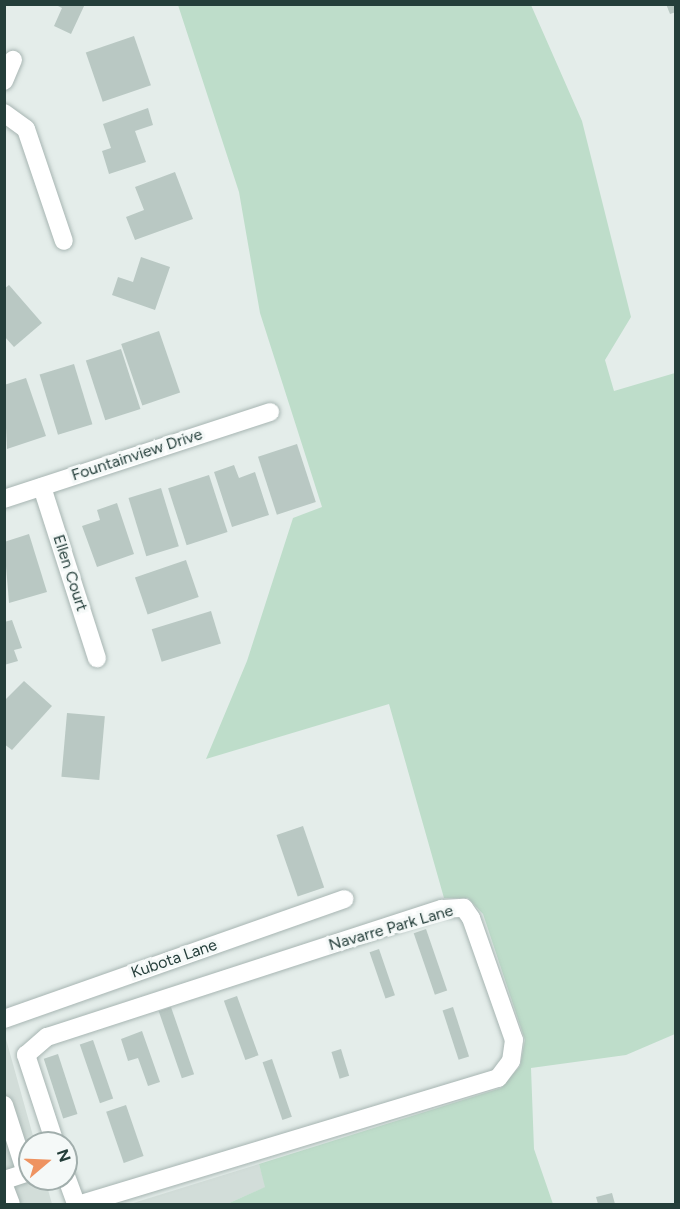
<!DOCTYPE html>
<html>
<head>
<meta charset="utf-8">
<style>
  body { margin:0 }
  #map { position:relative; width:680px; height:1209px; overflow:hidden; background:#e4edea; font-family:Figtree,sans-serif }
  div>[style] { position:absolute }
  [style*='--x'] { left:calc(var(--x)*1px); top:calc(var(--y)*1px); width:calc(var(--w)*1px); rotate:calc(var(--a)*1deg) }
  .built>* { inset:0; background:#d2ddd9 }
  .green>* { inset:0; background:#beddca }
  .building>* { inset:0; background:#b9c8c3; transform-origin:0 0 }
  .roads { filter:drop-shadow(0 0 2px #a7b5b2) drop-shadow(0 0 2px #a7b5b2) }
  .minor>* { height:18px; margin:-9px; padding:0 9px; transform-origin:9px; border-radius:9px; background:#fff }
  span { translate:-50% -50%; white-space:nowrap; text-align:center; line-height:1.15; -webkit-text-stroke:6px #f5f9f8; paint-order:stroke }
  .street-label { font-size:16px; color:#243e3a }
  .frame { position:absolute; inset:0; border:6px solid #243e3a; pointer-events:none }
  .north { position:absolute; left:18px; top:1131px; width:60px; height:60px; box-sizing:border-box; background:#f5f9f8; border:2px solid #a1aeac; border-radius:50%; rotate:71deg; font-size:16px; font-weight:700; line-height:24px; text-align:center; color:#243e3a }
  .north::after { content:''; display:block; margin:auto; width:21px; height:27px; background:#ee9361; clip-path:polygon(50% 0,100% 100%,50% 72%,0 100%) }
</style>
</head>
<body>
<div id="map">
  <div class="built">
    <i style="clip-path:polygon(4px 1032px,35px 1143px,30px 1143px,30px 1179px,45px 1179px,52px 1204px,5px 1204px)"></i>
    <i style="clip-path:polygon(259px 1164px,266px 1187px,227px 1204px,130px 1204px)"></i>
  </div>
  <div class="green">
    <i style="clip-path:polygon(178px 5px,531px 5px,582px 121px,631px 317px,605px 360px,614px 391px,675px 373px,675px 1034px,626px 1055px,531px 1068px,534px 1149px,553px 1204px,227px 1204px,265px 1187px,259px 1164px,501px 1088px,520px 1066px,525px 1040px,483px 914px,468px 898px,444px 898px,389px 704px,206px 759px,247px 661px,293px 518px,322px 507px,260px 313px,239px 192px)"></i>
  </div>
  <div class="building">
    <i style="clip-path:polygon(54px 4px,85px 4px,71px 34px,54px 26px,62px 8px)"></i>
    <i style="clip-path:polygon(666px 4px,676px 4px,676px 12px,670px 14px)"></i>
    <i style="left:134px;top:36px;width:52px;height:51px;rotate:71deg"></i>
    <i style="clip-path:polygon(148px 108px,153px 125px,135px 131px,146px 162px,109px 174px,102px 151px,111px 148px,103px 124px)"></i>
    <i style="clip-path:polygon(175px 172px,193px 219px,135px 240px,126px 217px,144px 210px,135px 187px)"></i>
    <i style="clip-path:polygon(141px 257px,170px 267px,155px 310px,112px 295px,118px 277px,133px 282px)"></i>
    <i style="clip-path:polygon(9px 285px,42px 323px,14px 347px,4px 336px,4px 289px)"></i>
    <i style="left:159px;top:331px;width:65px;height:40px;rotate:71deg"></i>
    <i style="left:121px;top:349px;width:63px;height:37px;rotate:72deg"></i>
    <i style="left:74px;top:364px;width:63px;height:36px;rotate:73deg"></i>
    <i style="clip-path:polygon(26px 378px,46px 436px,7px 449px,4px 385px)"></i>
    <i style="left:297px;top:444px;width:61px;height:41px;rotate:72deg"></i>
    <i style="clip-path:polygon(234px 465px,239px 478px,255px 472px,269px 515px,232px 527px,214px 472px)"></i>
    <i style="left:209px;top:475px;width:60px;height:43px;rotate:72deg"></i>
    <i style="left:161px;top:488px;width:61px;height:34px;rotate:73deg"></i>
    <i style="clip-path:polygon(117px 503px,134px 554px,97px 567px,82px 526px,100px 520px,97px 510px)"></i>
    <i style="clip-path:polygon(29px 534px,47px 592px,9px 603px,4px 542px)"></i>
    <i style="left:186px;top:560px;width:39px;height:54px;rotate:71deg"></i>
    <i style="left:211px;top:611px;width:34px;height:62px;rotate:73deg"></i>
    <i style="clip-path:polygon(12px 620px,22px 648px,14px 650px,18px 661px,4px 665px,4px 622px)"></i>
    <i style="clip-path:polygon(24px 681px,52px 706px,12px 750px,4px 744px,4px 701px)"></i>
    <i style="left:67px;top:713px;width:38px;height:64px;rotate:5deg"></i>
    <i style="left:303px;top:826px;width:65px;height:28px;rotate:71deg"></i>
    <i style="left:426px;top:929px;width:65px;height:13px;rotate:71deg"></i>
    <i style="left:379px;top:949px;width:49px;height:10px;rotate:71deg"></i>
    <i style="left:237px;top:996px;width:63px;height:14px;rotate:70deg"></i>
    <i style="left:171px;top:1007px;width:71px;height:13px;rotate:71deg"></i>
    <i style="left:453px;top:1007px;width:52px;height:11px;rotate:72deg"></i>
    <i style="clip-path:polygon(142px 1031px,160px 1082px,148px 1086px,138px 1058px,128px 1061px,121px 1039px)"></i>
    <i style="left:93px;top:1040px;width:62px;height:14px;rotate:71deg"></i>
    <i style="left:341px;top:1049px;width:28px;height:10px;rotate:73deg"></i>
    <i style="left:58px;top:1054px;width:63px;height:15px;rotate:72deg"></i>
    <i style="left:272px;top:1059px;width:61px;height:10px;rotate:71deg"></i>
    <i style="left:126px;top:1105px;width:54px;height:21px;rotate:71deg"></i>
    <i style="clip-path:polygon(612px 1193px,615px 1204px,598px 1204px,596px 1197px)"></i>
  </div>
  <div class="roads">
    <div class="minor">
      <i style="--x:4;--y:81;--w:23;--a:-67"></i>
      <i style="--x:4;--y:113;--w:27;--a:36"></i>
      <i style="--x:26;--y:129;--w:118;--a:71.3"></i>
      <i style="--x:42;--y:487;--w:180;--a:72.2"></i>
      <i style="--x:4;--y:499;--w:280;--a:-18.1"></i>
      <i style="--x:4;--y:1019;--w:361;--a:-19.4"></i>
      <i style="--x:4;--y:1105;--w:71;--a:72.1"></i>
      <i style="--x:26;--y:1173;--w:23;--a:162"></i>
      <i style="--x:55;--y:1143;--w:93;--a:-108.2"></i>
      <i style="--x:26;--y:1055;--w:28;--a:-41"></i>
      <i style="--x:47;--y:1037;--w:415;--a:-18"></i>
      <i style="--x:442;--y:909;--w:22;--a:-3"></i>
      <i style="--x:464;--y:908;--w:12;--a:55"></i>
      <i style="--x:471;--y:918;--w:129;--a:70.6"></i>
      <i style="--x:514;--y:1040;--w:21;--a:98"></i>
      <i style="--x:511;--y:1061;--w:21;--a:127"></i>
      <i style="--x:498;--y:1078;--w:436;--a:163.2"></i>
      <i style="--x:66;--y:1176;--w:30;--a:70"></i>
      <i style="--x:4;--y:1186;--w:19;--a:69"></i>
    </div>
  </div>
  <div class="street-label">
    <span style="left:137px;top:455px;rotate:-18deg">Fountainview Drive</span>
    <span style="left:70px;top:573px;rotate:72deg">Ellen Court</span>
    <span style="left:391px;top:928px;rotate:-16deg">Navarre Park Lane</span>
    <span style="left:174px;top:959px;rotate:-19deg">Kubota Lane</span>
  </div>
  <div class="frame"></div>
  <div class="north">N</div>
</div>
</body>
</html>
